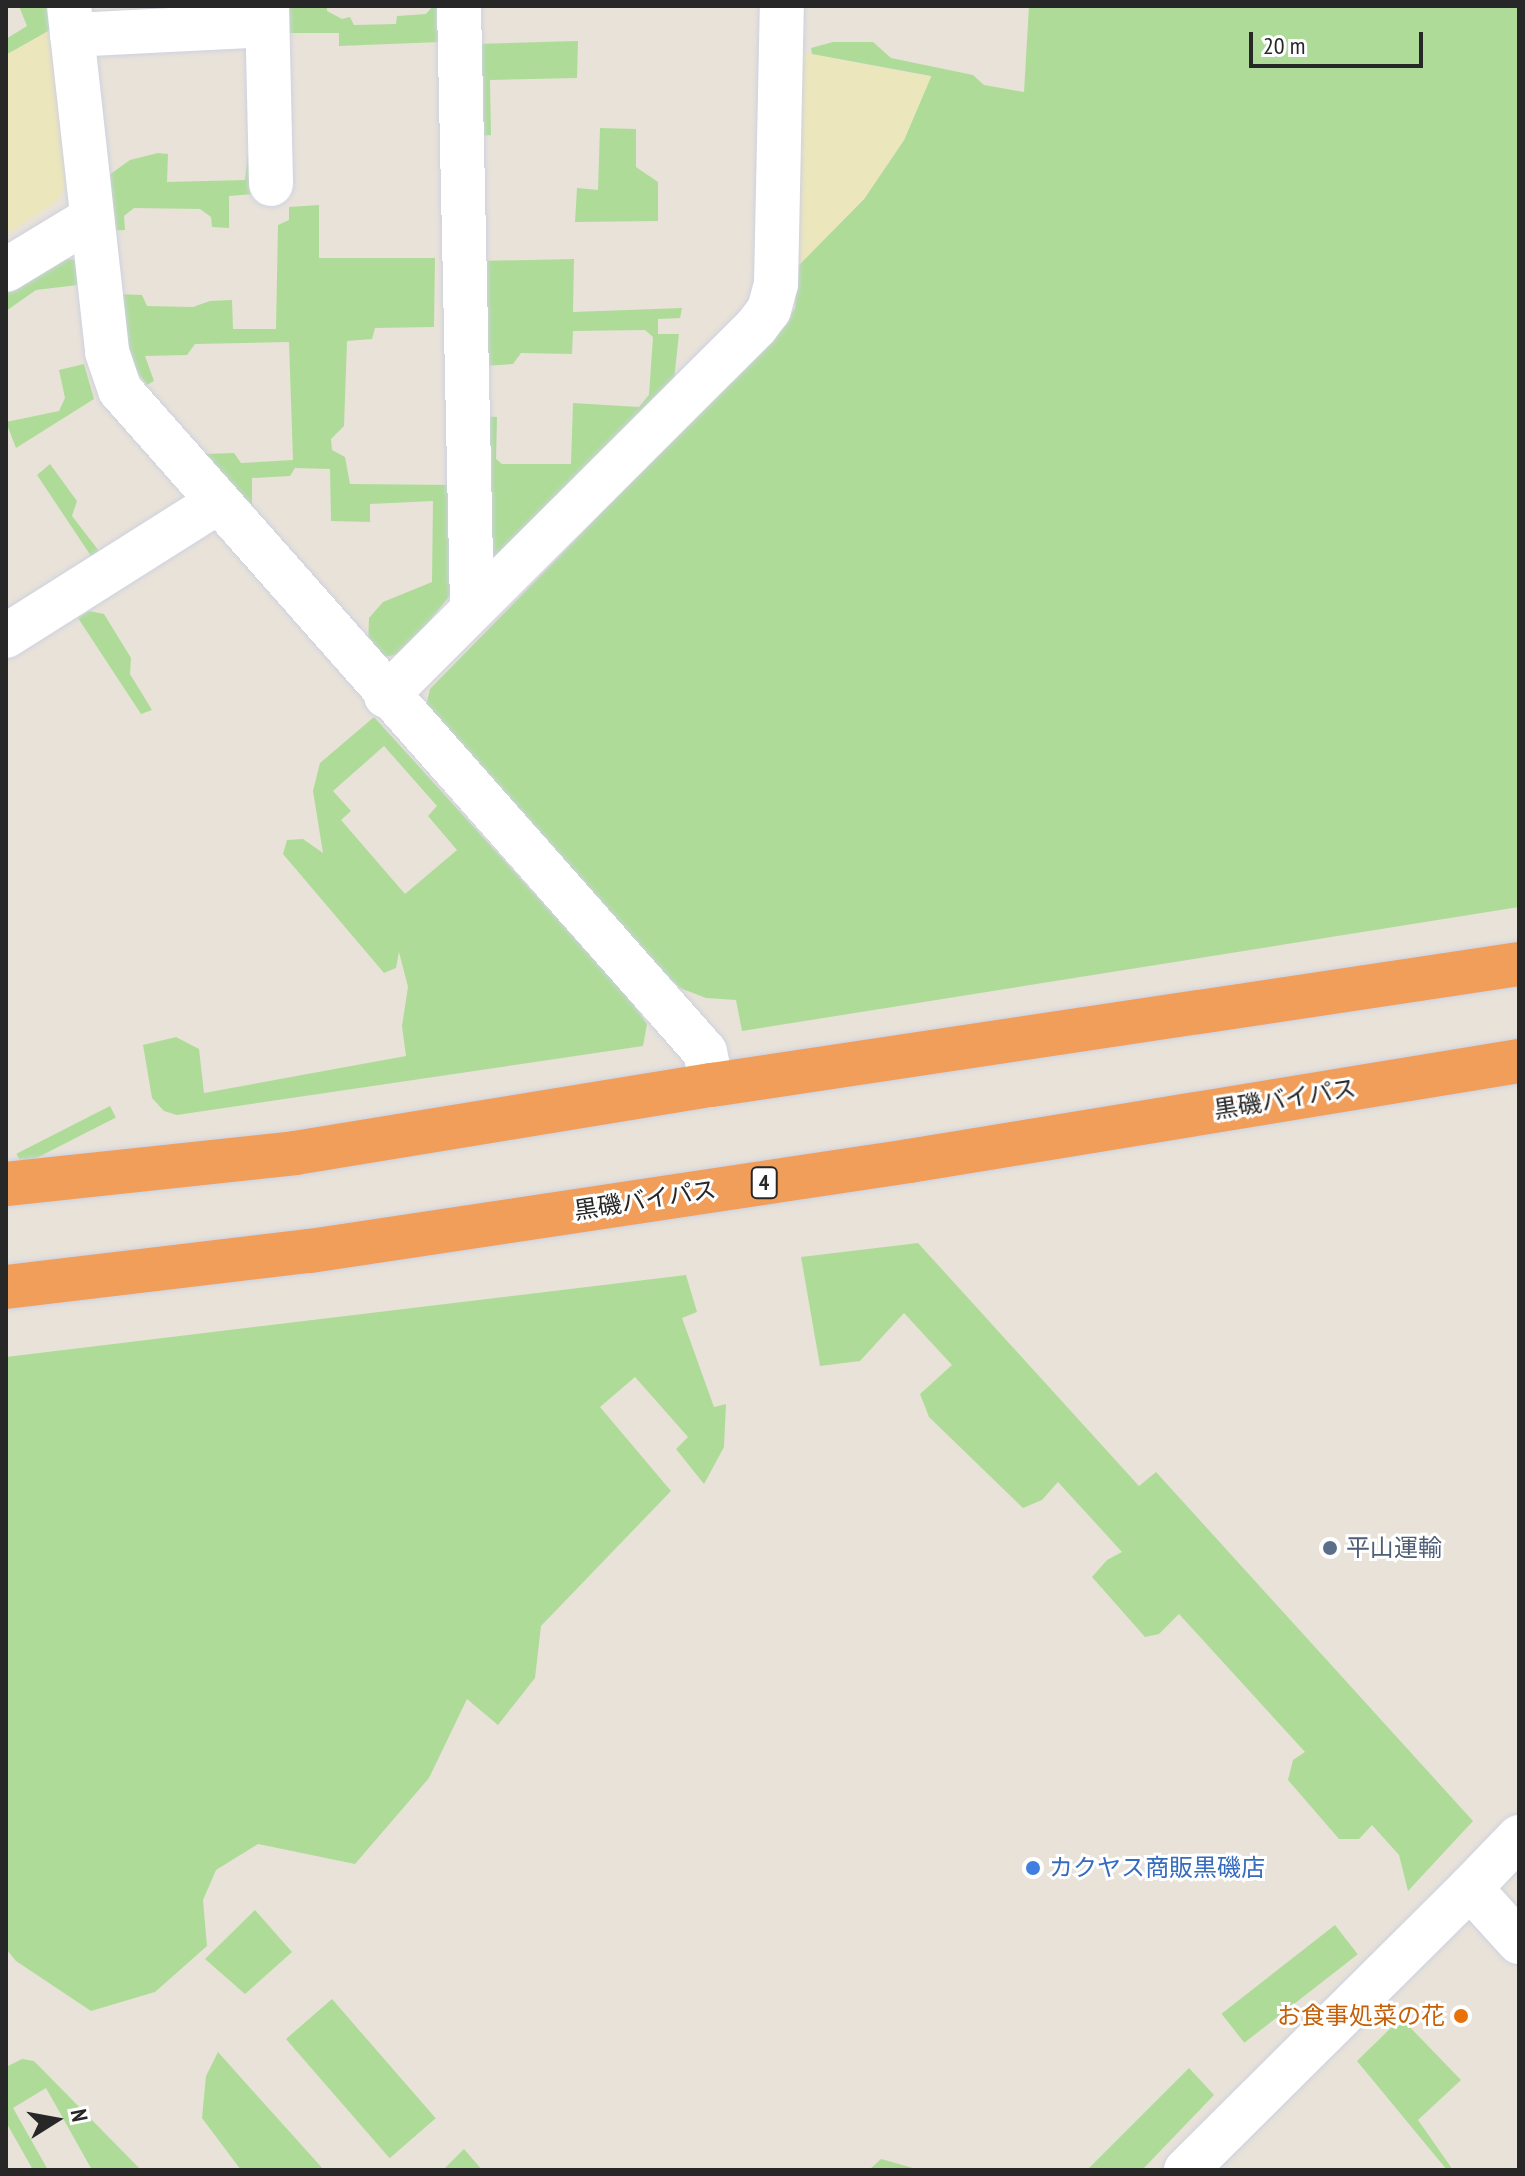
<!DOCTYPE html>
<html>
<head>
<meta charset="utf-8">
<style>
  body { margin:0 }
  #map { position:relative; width:1525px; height:2176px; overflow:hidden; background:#e8e2d9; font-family:"PT Sans Narrow","Noto Sans JP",sans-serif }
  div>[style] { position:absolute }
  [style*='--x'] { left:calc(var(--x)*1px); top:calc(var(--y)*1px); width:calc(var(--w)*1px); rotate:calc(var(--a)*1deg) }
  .green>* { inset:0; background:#aedc98; transform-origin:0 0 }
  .sand>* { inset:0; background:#ece6bd }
  .roads { filter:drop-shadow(0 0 2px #ced1df) drop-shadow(0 0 2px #ced1df) }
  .street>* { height:44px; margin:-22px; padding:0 22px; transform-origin:22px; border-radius:22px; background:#fff }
  .secondary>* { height:44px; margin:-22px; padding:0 22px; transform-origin:22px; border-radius:22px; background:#fff }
  .highway>* { height:44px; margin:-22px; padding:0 22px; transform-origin:22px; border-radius:22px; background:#f19e5b }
  .dots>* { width:22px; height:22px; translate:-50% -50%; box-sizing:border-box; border:4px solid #fff; border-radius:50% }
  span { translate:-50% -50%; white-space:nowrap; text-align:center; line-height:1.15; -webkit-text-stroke:6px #fff; paint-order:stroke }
  .shield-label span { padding:2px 6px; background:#fff; border:2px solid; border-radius:6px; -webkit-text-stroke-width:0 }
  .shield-label { font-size:22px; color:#272727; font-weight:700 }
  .street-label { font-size:24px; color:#272727 }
  .service-label { font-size:24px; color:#4e5e75 }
  .left { translate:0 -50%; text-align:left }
  .shop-label { font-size:24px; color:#366cbe }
  .food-label { font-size:24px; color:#c56008 }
  .right { translate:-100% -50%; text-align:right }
  .frame { position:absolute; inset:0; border:8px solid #272727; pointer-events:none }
  .north { position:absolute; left:16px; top:2080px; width:80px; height:80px; -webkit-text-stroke:6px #fff; paint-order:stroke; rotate:79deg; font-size:22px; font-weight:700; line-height:32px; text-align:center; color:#272727 }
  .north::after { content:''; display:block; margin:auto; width:28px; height:36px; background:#272727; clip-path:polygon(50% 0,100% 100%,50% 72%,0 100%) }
  .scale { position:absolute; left:1249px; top:32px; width:174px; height:36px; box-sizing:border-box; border:4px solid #272727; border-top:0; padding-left:10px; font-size:24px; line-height:28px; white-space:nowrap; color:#272727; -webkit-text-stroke:6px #fff; paint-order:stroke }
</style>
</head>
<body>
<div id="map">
  <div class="green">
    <i style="clip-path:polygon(19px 6px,50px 6px,52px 29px,6px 55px,6px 39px,27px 26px)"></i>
    <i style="clip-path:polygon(283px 6px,327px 6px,327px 11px,342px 19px,350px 17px,354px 25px,396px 24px,397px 16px,426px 14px,433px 6px,441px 6px,441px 42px,339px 46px,339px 33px,283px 33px)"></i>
    <i style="clip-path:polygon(1029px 6px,1519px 6px,1519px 907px,742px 1031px,736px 1000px,706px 998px,680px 988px,662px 971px,426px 706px,430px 689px,783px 327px,795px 308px,797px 267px,864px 199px,904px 140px,931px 76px,812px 54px,811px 48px,833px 42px,873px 42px,891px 58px,973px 75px,984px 85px,1024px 92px)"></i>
    <i style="clip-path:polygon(578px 41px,577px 78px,490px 80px,491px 135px,478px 136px,476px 44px)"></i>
    <i style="clip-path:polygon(600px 128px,636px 129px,636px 167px,658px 182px,658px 221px,575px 222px,577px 188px,598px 190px)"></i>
    <i style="clip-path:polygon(158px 153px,168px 154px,167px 182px,245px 180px,248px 154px,255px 153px,253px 194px,229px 196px,229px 228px,212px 227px,211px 217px,200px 209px,134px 208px,124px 216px,125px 230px,105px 231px,102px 180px,130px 160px)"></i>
    <i style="clip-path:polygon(319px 205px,319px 258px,435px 258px,434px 327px,375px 328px,372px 339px,347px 341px,344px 426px,331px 439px,332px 450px,345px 457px,350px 484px,453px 485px,452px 593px,404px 653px,384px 657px,368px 648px,369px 618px,383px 602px,432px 582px,433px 501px,370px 504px,370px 522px,331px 521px,330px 469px,295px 468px,290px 476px,252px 478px,252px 513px,205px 454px,234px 453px,241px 463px,293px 460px,289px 342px,195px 344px,187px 355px,145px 356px,154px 381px,147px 385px,131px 364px,116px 294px,142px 295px,147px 306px,193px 307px,210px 301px,232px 300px,233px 329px,276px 329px,278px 225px,289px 220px,289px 207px)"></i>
    <i style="clip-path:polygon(57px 257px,75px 260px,78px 285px,36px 290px,6px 311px,6px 289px)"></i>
    <i style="clip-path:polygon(574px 259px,573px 312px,682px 308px,680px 318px,658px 319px,658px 334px,679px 334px,674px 380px,570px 495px,486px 564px,483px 416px,497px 417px,496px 459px,502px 464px,571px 464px,573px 403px,639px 407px,649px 395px,653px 337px,645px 330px,573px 331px,572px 354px,521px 353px,513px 364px,482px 366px,480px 261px)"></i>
    <i style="clip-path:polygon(84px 364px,94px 399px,16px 448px,6px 422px,59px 411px,65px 398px,59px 370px)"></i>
    <i style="clip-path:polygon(50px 464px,77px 501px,72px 516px,99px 551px,91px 556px,37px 475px)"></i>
    <i style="clip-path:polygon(89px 611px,104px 614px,131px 658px,130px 674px,152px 710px,141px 714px,78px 618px)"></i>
    <i style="clip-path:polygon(evenodd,374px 717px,629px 998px,647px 1024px,643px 1046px,177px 1115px,164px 1111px,152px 1098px,143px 1045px,176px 1037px,199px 1049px,204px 1093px,406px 1056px,402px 1026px,408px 987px,399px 952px,396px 968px,384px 973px,283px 854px,287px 840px,303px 839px,323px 853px,313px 791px,320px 763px,374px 717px,384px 746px,437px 806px,428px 816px,457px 850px,405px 894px,341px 820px,351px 811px,333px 791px,384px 746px)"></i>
    <i style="left:110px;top:1106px;width:13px;height:105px;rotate:63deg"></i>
    <i style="clip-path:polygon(918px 1243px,1139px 1486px,1156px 1472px,1473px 1821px,1408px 1891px,1399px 1855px,1372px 1825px,1359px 1839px,1339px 1839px,1288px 1780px,1293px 1760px,1305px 1752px,1179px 1614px,1159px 1634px,1145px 1637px,1092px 1577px,1107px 1560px,1122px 1552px,1058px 1482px,1042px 1500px,1023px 1508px,929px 1417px,920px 1394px,952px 1365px,904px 1313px,860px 1361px,820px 1366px,801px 1257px)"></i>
    <i style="clip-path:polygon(686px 1275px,697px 1312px,682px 1318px,714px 1407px,726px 1404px,724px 1447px,704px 1484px,676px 1449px,688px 1437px,635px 1377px,600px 1407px,671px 1491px,541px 1626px,535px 1678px,498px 1725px,467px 1699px,429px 1778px,355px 1864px,258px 1844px,216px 1870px,203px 1900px,207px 1946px,155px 1992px,91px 2011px,16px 1961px,6px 1949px,6px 1357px)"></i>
    <i style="clip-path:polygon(255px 1910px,292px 1952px,245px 1994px,205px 1959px)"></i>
    <i style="left:1335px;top:1925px;width:37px;height:144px;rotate:52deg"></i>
    <i style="left:332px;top:1999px;width:158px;height:61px;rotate:49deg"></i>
    <i style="clip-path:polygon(1401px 2018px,1461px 2080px,1418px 2120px,1453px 2170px,1447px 2170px,1357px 2061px)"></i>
    <i style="clip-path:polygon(218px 2052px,251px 2089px,324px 2170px,241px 2170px,202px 2118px,206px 2076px)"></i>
    <i style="clip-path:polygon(22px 2059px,34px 2061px,141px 2170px,92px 2170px,46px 2088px,13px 2108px,48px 2170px,33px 2170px,6px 2122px,6px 2067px)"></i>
    <i style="clip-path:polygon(1189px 2068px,1214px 2095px,1142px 2170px,1087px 2170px)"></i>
    <i style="clip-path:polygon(464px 2149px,482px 2170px,443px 2170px)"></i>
    <i style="clip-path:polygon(881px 2159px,920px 2170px,921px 2170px,869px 2170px)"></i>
  </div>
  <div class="sand">
    <i style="clip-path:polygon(52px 29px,66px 174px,64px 190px,56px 202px,6px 234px,6px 55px)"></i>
    <i style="clip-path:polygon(799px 52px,931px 77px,904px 140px,864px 199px,797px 267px)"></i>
  </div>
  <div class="roads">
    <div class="street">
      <i style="--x:69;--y:6;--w:348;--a:83.7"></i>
      <i style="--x:107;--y:352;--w:40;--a:71.1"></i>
      <i style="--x:120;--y:390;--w:883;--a:48.53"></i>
      <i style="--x:705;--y:1052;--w:34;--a:78"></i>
      <i style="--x:267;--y:6;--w:178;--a:88.7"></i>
      <i style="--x:459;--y:6;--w:602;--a:88.76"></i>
      <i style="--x:72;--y:35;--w:195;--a:-2.9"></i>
      <i style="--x:6;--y:270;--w:100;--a:-31.2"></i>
      <i style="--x:6;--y:636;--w:251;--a:-32.3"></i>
      <i style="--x:386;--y:696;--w:523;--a:-44.92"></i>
      <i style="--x:756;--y:327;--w:21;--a:-53"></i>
      <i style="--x:769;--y:310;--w:27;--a:-75"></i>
      <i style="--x:776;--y:284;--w:278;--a:-88.8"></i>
      <i style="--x:1470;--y:1888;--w:71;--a:-46.1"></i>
    </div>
    <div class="secondary">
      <i style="--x:1186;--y:2170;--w:400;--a:-44.8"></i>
      <i style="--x:1470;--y:1888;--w:73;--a:47.8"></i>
    </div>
    <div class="highway">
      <i style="--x:6;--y:1184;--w:291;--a:-6.1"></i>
      <i style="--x:295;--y:1153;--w:423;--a:-9.3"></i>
      <i style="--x:712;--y:1085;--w:816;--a:-8.53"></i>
      <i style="--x:6;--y:1287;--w:306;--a:-6.8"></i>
      <i style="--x:310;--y:1251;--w:606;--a:-8.54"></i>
      <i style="--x:909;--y:1161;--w:618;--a:-9.31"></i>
    </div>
  </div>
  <div class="dots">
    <i style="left:1330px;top:1548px;background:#5c6f8a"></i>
    <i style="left:1033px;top:1868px;background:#3f7fe0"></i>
    <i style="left:1461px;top:2016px;background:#e8710a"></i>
  </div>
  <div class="shield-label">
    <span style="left:764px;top:1183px">4</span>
  </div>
  <div class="street-label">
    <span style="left:1285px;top:1099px;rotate:-9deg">黒磯バイパス</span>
    <span style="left:645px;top:1200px;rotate:-9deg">黒磯バイパス</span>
  </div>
  <div class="service-label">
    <span class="left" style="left:1346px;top:1548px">平山運輸</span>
  </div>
  <div class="shop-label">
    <span class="left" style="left:1049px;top:1868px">カクヤス商販黒磯店</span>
  </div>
  <div class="food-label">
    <span class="right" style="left:1445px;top:2016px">お食事処菜の花</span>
  </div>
  <div class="frame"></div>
  <div class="north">N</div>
  <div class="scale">20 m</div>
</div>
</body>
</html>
